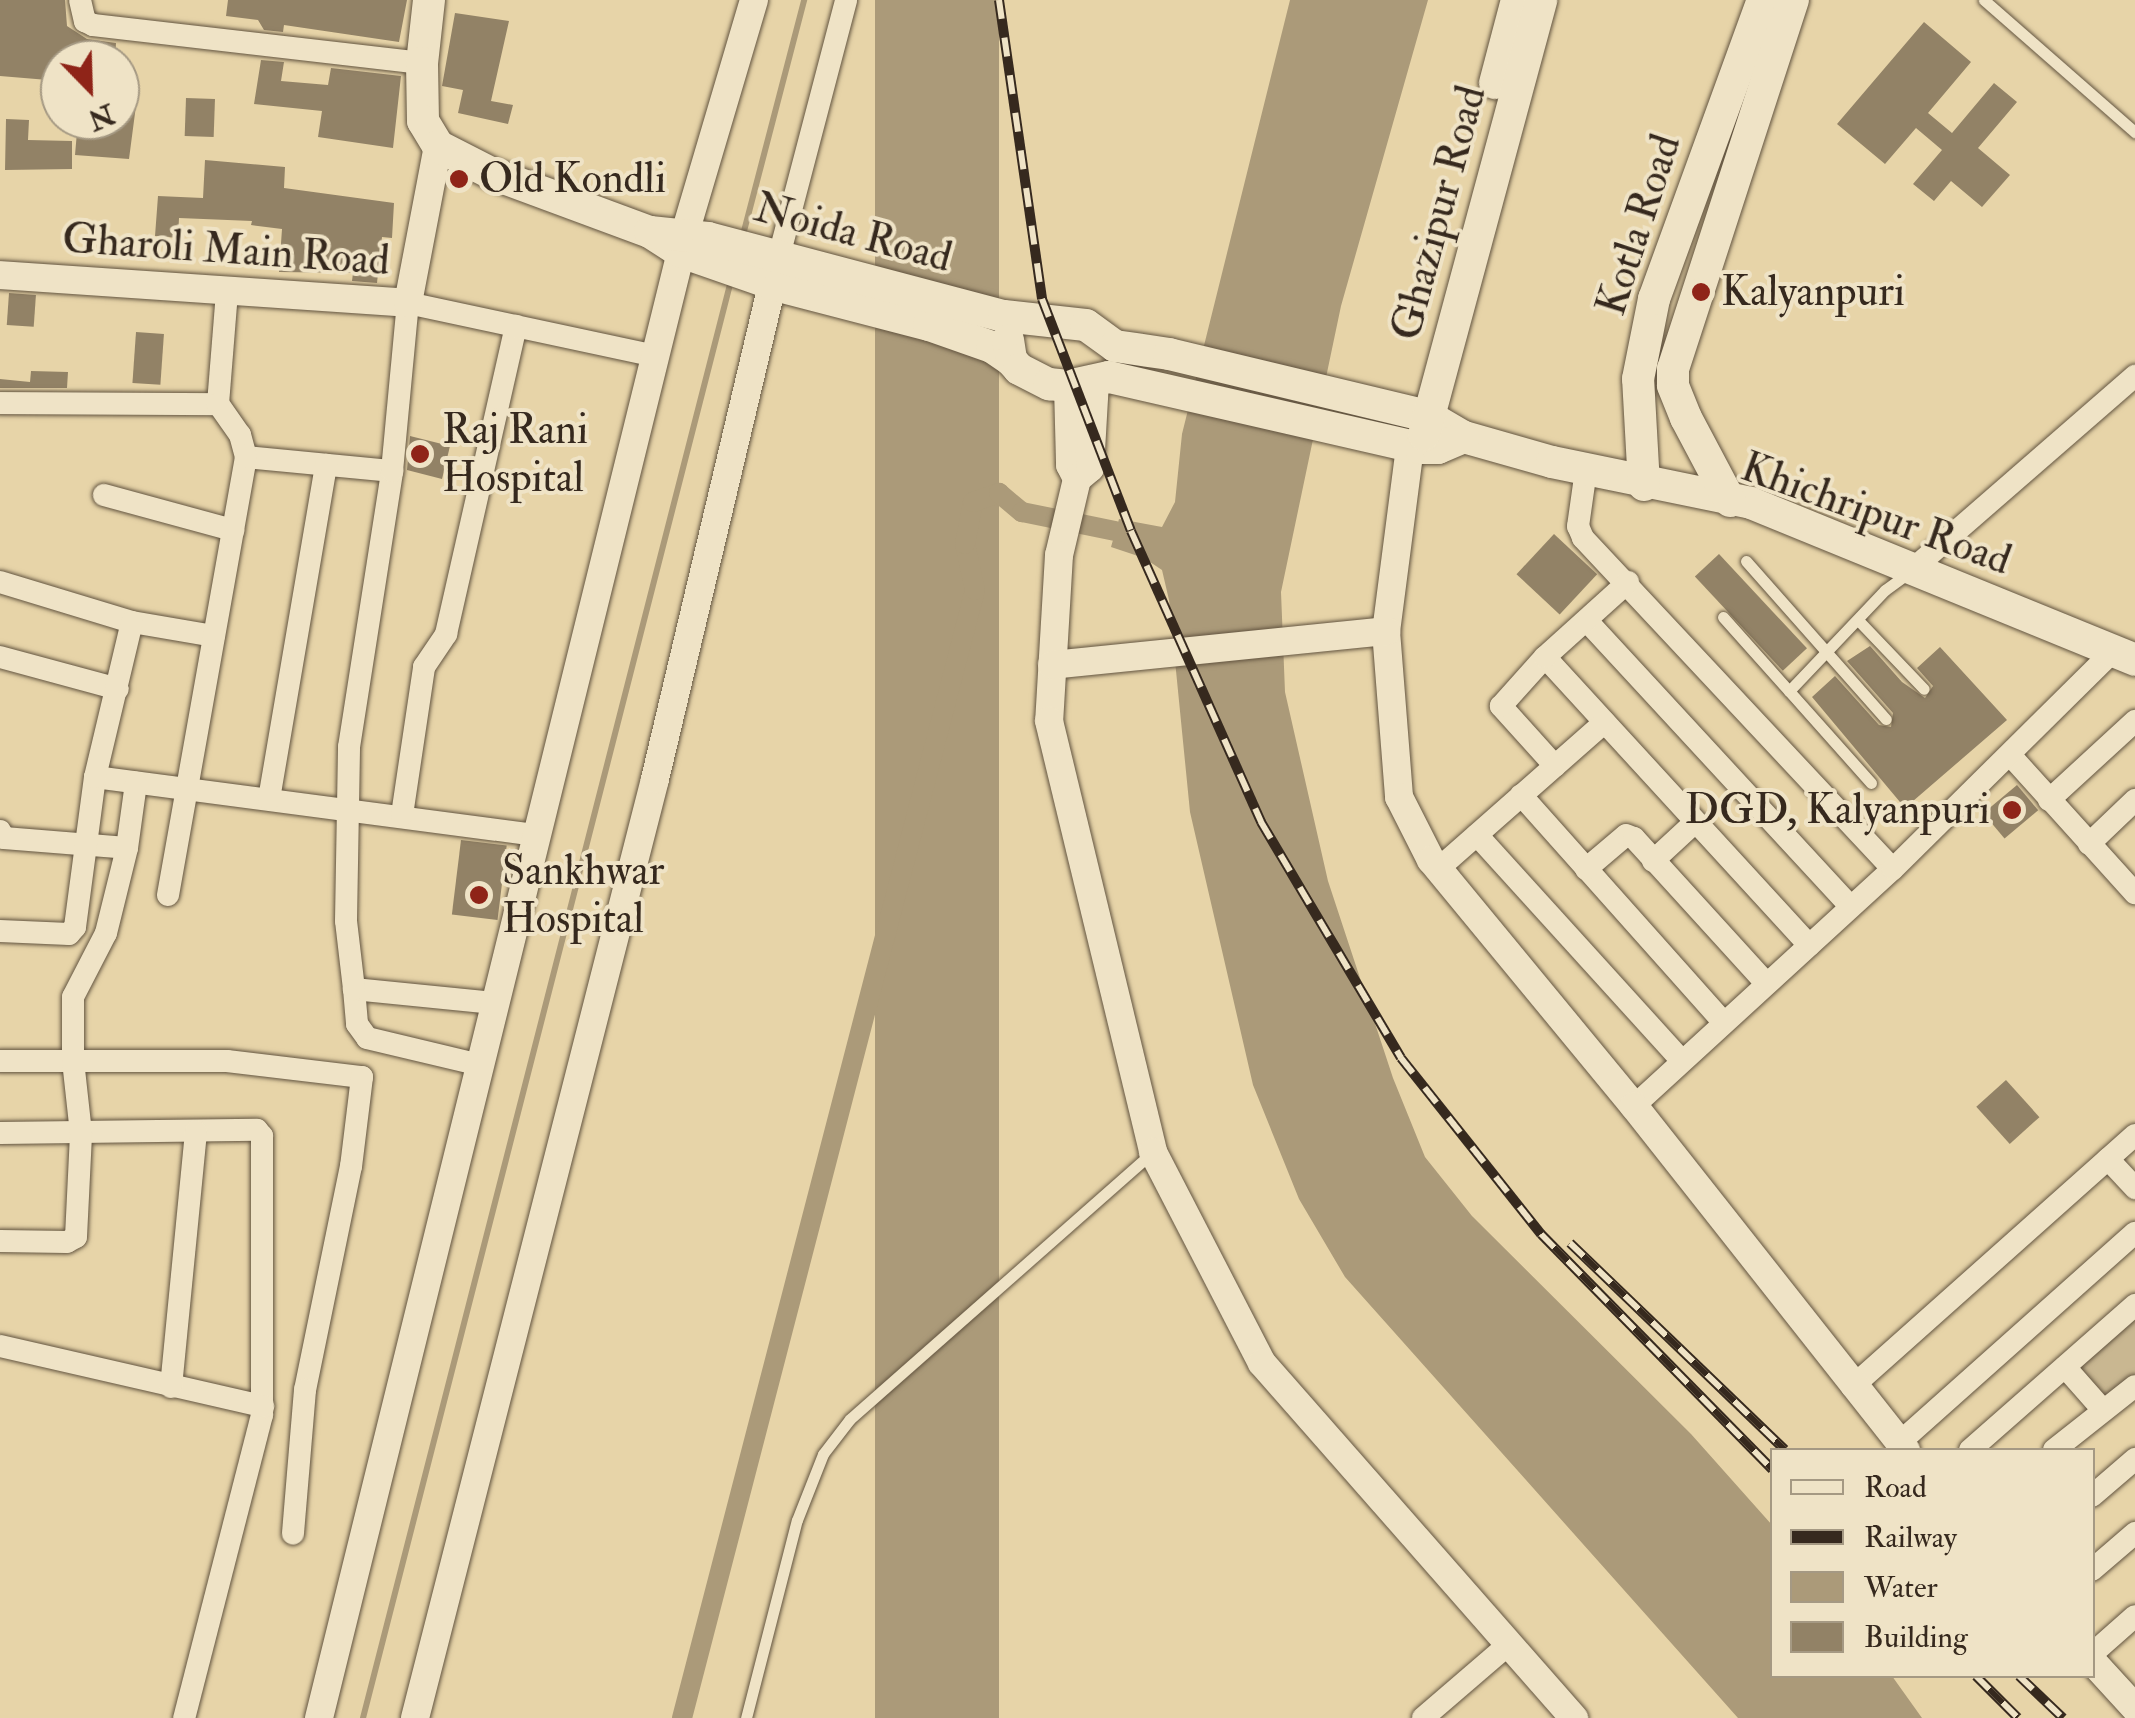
<!DOCTYPE html>
<html>
<head>
<meta charset="utf-8">
<style>
  body { margin:0 }
  #map { position:relative; width:2135px; height:1718px; overflow:hidden; background:#e7d4a8; font-family:"IM FELL Double Pica",serif }
  div>[style] { position:absolute }
  [style*='--x'] { left:calc(var(--x)*1px); top:calc(var(--y)*1px); width:calc(var(--w)*1px); rotate:calc(var(--a)*1deg) }
  .green>* { inset:0; background:#c9b791 }
  .water>* { inset:0; background:#ab9a79; transform-origin:0 0 }
  .stream>* { height:6px; margin:-3px; padding:0 3px; transform-origin:3px; border-radius:3px; background:#ab9a79 }
  .canal>* { height:20px; margin:-10px; padding:0 10px; transform-origin:10px; border-radius:10px; background:#ab9a79 }
  .building>* { inset:0; background:#928266; transform-origin:0 0 }
  .roads { filter:drop-shadow(0 0 2px #625440) drop-shadow(0 0 2px #625440) }
  .service>* { height:11px; margin:-5.5px; padding:0 5.5px; transform-origin:5.5px; border-radius:5.5px; background:#efe3c6 }
  .minor>* { height:22px; margin:-11px; padding:0 11px; transform-origin:11px; border-radius:11px; background:#efe3c6 }
  .tertiary>* { height:28px; margin:-14px; padding:0 14px; transform-origin:14px; border-radius:14px; background:#efe3c6 }
  .secondary>* { height:32px; margin:-16px; padding:0 16px; transform-origin:16px; border-radius:16px; background:#efe3c6 }
  .rail>* { height:10px; margin-top:-5px; transform-origin:0; background:repeating-linear-gradient(90deg,#efe3c6 0 19px,#36291e 0 38px); box-sizing:border-box; border-block:2px solid #36291e }
  .dots>* { width:28px; height:28px; translate:-50% -50%; box-sizing:border-box; border:5px solid #efe3c6; border-radius:50% }
  span { translate:-50% -50%; white-space:nowrap; text-align:center; line-height:1.15; -webkit-text-stroke:8px #efe3c6; paint-order:stroke }
  .poi-label { font-size:42px; color:#36291e }
  .left { translate:0 -50%; text-align:left }
  .right { translate:-100% -50%; text-align:right }
  .street-label { font-size:42px; color:#36291e }
  .legend { position:absolute; left:1770px; top:1448px; width:325px; height:230px; box-sizing:border-box; background:#efe3c6; border:2px solid #a59983; margin:0; padding:12px 18px; list-style:none; font-size:30px; color:#36291e }
  .legend li { display:flex; align-items:center; gap:20px; height:50px }
  .legend b { width:50px; border:2px solid #a59983 }
  .north { position:absolute; left:40px; top:40px; width:100px; height:100px; box-sizing:border-box; background:#efe3c6; border:2px solid #a59983; border-radius:50%; rotate:157deg; font-size:28px; font-weight:700; line-height:40px; text-align:center; color:#36291e }
  .north::after { content:''; display:block; margin:auto; width:35px; height:45px; background:#8f2418; clip-path:polygon(50% 0,100% 100%,50% 72%,0 100%) }
</style>
</head>
<body>
<div id="map">
  <div class="green">
    <i style="clip-path:polygon(2135px 1313px,2135px 1374px,2102px 1403px,2072px 1369px)"></i>
  </div>
  <div class="water">
    <i style="left:875px;top:0;width:124px;height:1773px"></i>
    <i style="clip-path:polygon(1290px 0,1428px 0,1341px 306px,1281px 592px,1285px 692px,1328px 881px,1393px 1078px,1425px 1157px,1472px 1216px,1691px 1434px,1772px 1525px,1772px 1676px,1892px 1676px,1922px 1718px,1738px 1718px,1345px 1277px,1299px 1199px,1253px 1085px,1190px 812px,1169px 600px,1162px 570px,1144px 558px,1111px 547px,1119px 519px,1162px 527px,1175px 502px,1182px 434px)"></i>
  </div>
  <div class="stream">
    <i style="--x:743;--y:235;--w:243;--a:-75.4"></i>
    <i style="--x:363;--y:1718;--w:1483;--a:-75.64"></i>
  </div>
  <div class="canal">
    <i style="--x:682;--y:1718;--w:1165;--a:-75.44"></i>
    <i style="--x:975;--y:590;--w:47;--a:-102.3"></i>
    <i style="--x:965;--y:544;--w:43;--a:-79.2"></i>
    <i style="--x:973;--y:502;--w:28;--a:-19"></i>
    <i style="--x:999;--y:493;--w:30;--a:40"></i>
    <i style="--x:1022;--y:512;--w:95;--a:11.5"></i>
  </div>
  <div class="building">
    <i style="clip-path:polygon(0 0,65px 0,67px 26px,87px 39px,116px 43px,115px 60px,60px 60px,60px 81px,0 76px)"></i>
    <i style="clip-path:polygon(228px 0,407px 0,399px 42px,284px 25px,283px 32px,264px 30px,258px 20px,226px 16px)"></i>
    <i style="clip-path:polygon(455px 13px,509px 21px,491px 101px,513px 105px,508px 124px,458px 113px,463px 90px,442px 86px)"></i>
    <i style="clip-path:polygon(1924px 22px,1971px 62px,1928px 113px,1952px 133px,1994px 83px,2017px 102px,1978px 148px,2010px 175px,1982px 207px,1951px 181px,1934px 201px,1913px 184px,1942px 150px,1916px 128px,1885px 164px,1837px 124px)"></i>
    <i style="clip-path:polygon(261px 60px,284px 62px,281px 81px,328px 85px,331px 68px,401px 76px,393px 148px,318px 137px,322px 111px,254px 104px)"></i>
    <i style="clip-path:polygon(120px 97px,137px 98px,129px 159px,75px 155px,78px 120px,120px 120px)"></i>
    <i style="left:186px;top:98px;width:29px;height:38px;rotate:2deg"></i>
    <i style="clip-path:polygon(6px 119px,29px 120px,28px 140px,72px 141px,72px 169px,5px 170px)"></i>
    <i style="clip-path:polygon(205px 160px,285px 167px,284px 188px,394px 203px,392px 238px,382px 237px,377px 283px,352px 281px,353px 273px,279px 272px,282px 229px,251px 225px,252px 221px,179px 218px,178px 238px,155px 236px,158px 196px,203px 198px)"></i>
    <i style="left:9px;top:293px;width:27px;height:32px;rotate:4deg"></i>
    <i style="left:136px;top:332px;width:28px;height:51px;rotate:4deg"></i>
    <i style="clip-path:polygon(31px 371px,68px 372px,67px 388px,0 388px,0 379px,30px 382px)"></i>
    <i style="clip-path:polygon(410px 436px,450px 446px,442px 479px,407px 470px)"></i>
    <i style="left:1554px;top:534px;width:59px;height:55px;rotate:43deg"></i>
    <i style="left:1719px;top:554px;width:129px;height:33px;rotate:47deg"></i>
    <i style="clip-path:polygon(1870px 646px,1902px 682px,1925px 698px,1933px 686px,1917px 668px,1940px 647px,2007px 720px,1905px 808px,1812px 697px,1835px 676px,1879px 725px,1891px 727px,1893px 713px,1847px 661px)"></i>
    <i style="left:2017px;top:785px;width:33px;height:44px;rotate:50deg"></i>
    <i style="left:461px;top:840px;width:46px;height:75px;rotate:7deg"></i>
    <i style="left:2006px;top:1080px;width:50px;height:40px;rotate:48deg"></i>
  </div>
  <div class="roads">
    <div class="service">
      <i style="--x:1984;--y:0;--w:201;--a:41.2"></i>
      <i style="--x:1746;--y:561;--w:211;--a:48.5"></i>
      <i style="--x:1723;--y:617;--w:99;--a:48.3"></i>
      <i style="--x:1858;--y:620;--w:95;--a:46.3"></i>
      <i style="--x:1871;--y:783;--w:123;--a:-131.7"></i>
      <i style="--x:1789;--y:691;--w:139;--a:-46.5"></i>
      <i style="--x:1885;--y:590;--w:27;--a:-36"></i>
      <i style="--x:746;--y:1718;--w:204;--a:-75.6"></i>
      <i style="--x:797;--y:1520;--w:71;--a:-68.5"></i>
      <i style="--x:823;--y:1454;--w:44;--a:-52.4"></i>
      <i style="--x:850;--y:1419;--w:404;--a:-41.4"></i>
    </div>
    <div class="minor">
      <i style="--x:80;--y:0;--w:22;--a:77"></i>
      <i style="--x:85;--y:21;--w:9;--a:27"></i>
      <i style="--x:93;--y:25;--w:331;--a:6.6"></i>
      <i style="--x:779;--y:256;--w:265;--a:-75.3"></i>
      <i style="--x:0;--y:403;--w:218;--a:0.3"></i>
      <i style="--x:218;--y:404;--w:113;--a:-85.4"></i>
      <i style="--x:246;--y:457;--w:147;--a:5.5"></i>
      <i style="--x:1586;--y:470;--w:57;--a:98.1"></i>
      <i style="--x:1578;--y:526;--w:13;--a:67"></i>
      <i style="--x:1583;--y:538;--w:453;--a:46.9"></i>
      <i style="--x:104;--y:495;--w:134;--a:15.2"></i>
      <i style="--x:1914;--y:568;--w:293;--a:-41"></i>
      <i style="--x:0;--y:582;--w:138;--a:16.9"></i>
      <i style="--x:132;--y:622;--w:83;--a:9.7"></i>
      <i style="--x:1587;--y:621;--w:388;--a:47.3"></i>
      <i style="--x:0;--y:657;--w:122;--a:15.2"></i>
      <i style="--x:1545;--y:657;--w:391;--a:47.5"></i>
      <i style="--x:2011;--y:756;--w:185;--a:47.9"></i>
      <i style="--x:1555;--y:766;--w:81;--a:-132"></i>
      <i style="--x:1501;--y:706;--w:66;--a:-48.1"></i>
      <i style="--x:1545;--y:657;--w:112;--a:-42.1"></i>
      <i style="--x:95;--y:777;--w:445;--a:7.5"></i>
      <i style="--x:1521;--y:795;--w:304;--a:48.3"></i>
      <i style="--x:269;--y:799;--w:339;--a:-80.3"></i>
      <i style="--x:2049;--y:800;--w:117;--a:-42.6"></i>
      <i style="--x:402;--y:815;--w:150;--a:-81.5"></i>
      <i style="--x:424;--y:667;--w:40;--a:-56"></i>
      <i style="--x:446;--y:634;--w:316;--a:-77.2"></i>
      <i style="--x:0;--y:831;--w:8;--a:60"></i>
      <i style="--x:4;--y:838;--w:123;--a:4.6"></i>
      <i style="--x:1477;--y:835;--w:304;--a:47.8"></i>
      <i style="--x:2089;--y:844;--w:64;--a:-43.7"></i>
      <i style="--x:1653;--y:861;--w:56;--a:-42.8"></i>
      <i style="--x:1438;--y:869;--w:222;--a:-41.4"></i>
      <i style="--x:1586;--y:869;--w:52;--a:-40.4"></i>
      <i style="--x:1626;--y:835;--w:9;--a:21"></i>
      <i style="--x:1634;--y:838;--w:195;--a:47.7"></i>
      <i style="--x:168;--y:895;--w:445;--a:-79.9"></i>
      <i style="--x:246;--y:457;--w:23;--a:-105"></i>
      <i style="--x:240;--y:435;--w:38;--a:-125"></i>
      <i style="--x:0;--y:931;--w:69;--a:2.5"></i>
      <i style="--x:69;--y:934;--w:9;--a:-49"></i>
      <i style="--x:75;--y:927;--w:151;--a:-82.4"></i>
      <i style="--x:95;--y:777;--w:159;--a:-76.6"></i>
      <i style="--x:354;--y:989;--w:35;--a:85"></i>
      <i style="--x:357;--y:1024;--w:17;--a:54"></i>
      <i style="--x:367;--y:1038;--w:116;--a:13.4"></i>
      <i style="--x:494;--y:1003;--w:141;--a:-174.3"></i>
      <i style="--x:354;--y:989;--w:68;--a:-96.7"></i>
      <i style="--x:346;--y:921;--w:174;--a:-89"></i>
      <i style="--x:349;--y:747;--w:279;--a:-81.1"></i>
      <i style="--x:392;--y:471;--w:169;--a:-84.6"></i>
      <i style="--x:408;--y:303;--w:253;--a:12.1"></i>
      <i style="--x:0;--y:1061;--w:227;--a:0"></i>
      <i style="--x:227;--y:1061;--w:136;--a:6.8"></i>
      <i style="--x:362;--y:1077;--w:90;--a:97"></i>
      <i style="--x:351;--y:1166;--w:229;--a:101.6"></i>
      <i style="--x:305;--y:1390;--w:144;--a:94.8"></i>
      <i style="--x:1634;--y:1106;--w:351;--a:-42.5"></i>
      <i style="--x:1893;--y:869;--w:308;--a:-44.7"></i>
      <i style="--x:0;--y:1133;--w:257;--a:-0.7"></i>
      <i style="--x:257;--y:1130;--w:8;--a:50"></i>
      <i style="--x:262;--y:1136;--w:279;--a:90"></i>
      <i style="--x:262;--y:1415;--w:313;--a:104.4"></i>
      <i style="--x:2108;--y:1159;--w:40;--a:47"></i>
      <i style="--x:0;--y:1241;--w:67;--a:0.9"></i>
      <i style="--x:67;--y:1242;--w:10;--a:-29"></i>
      <i style="--x:76;--y:1237;--w:104;--a:-87.2"></i>
      <i style="--x:81;--y:1133;--w:73;--a:-96.3"></i>
      <i style="--x:73;--y:1060;--w:63;--a:-90"></i>
      <i style="--x:73;--y:997;--w:72;--a:-62.7"></i>
      <i style="--x:106;--y:933;--w:88;--a:-76.1"></i>
      <i style="--x:127;--y:848;--w:66;--a:-82.1"></i>
      <i style="--x:0;--y:1346;--w:270;--a:12.9"></i>
      <i style="--x:2065;--y:1367;--w:56;--a:48.6"></i>
      <i style="--x:171;--y:1387;--w:257;--a:-84.4"></i>
      <i style="--x:1852;--y:1387;--w:379;--a:-41.7"></i>
      <i style="--x:1899;--y:1443;--w:316;--a:-41.7"></i>
      <i style="--x:1970;--y:1450;--w:220;--a:-41.3"></i>
      <i style="--x:2054;--y:1450;--w:103;--a:-38.3"></i>
      <i style="--x:2092;--y:1496;--w:57;--a:-40.7"></i>
      <i style="--x:2092;--y:1570;--w:57;--a:-40.7"></i>
      <i style="--x:2092;--y:1654;--w:57;--a:-41.5"></i>
      <i style="--x:1423;--y:1718;--w:113;--a:-40.7"></i>
    </div>
    <div class="tertiary">
      <i style="--x:685;--y:233;--w:243;--a:-73.5"></i>
      <i style="--x:0;--y:275;--w:409;--a:3.9"></i>
      <i style="--x:408;--y:303;--w:160;--a:-79.2"></i>
      <i style="--x:1068;--y:386;--w:79;--a:88.5"></i>
      <i style="--x:1070;--y:465;--w:16;--a:63"></i>
      <i style="--x:1077;--y:479;--w:78;--a:103.3"></i>
      <i style="--x:1059;--y:555;--w:166;--a:93.4"></i>
      <i style="--x:1049;--y:721;--w:443;--a:76.4"></i>
      <i style="--x:1153;--y:1152;--w:237;--a:62.7"></i>
      <i style="--x:1262;--y:1363;--w:473;--a:48.7"></i>
      <i style="--x:1410;--y:447;--w:186;--a:97.4"></i>
      <i style="--x:1386;--y:631;--w:167;--a:85.5"></i>
      <i style="--x:1399;--y:797;--w:71;--a:63.1"></i>
      <i style="--x:1431;--y:860;--w:319;--a:50.5"></i>
      <i style="--x:1634;--y:1106;--w:439;--a:51.7"></i>
      <i style="--x:1077;--y:479;--w:17;--a:-40"></i>
      <i style="--x:1090;--y:468;--w:87;--a:-86.7"></i>
      <i style="--x:1052;--y:665;--w:336;--a:-5.8"></i>
      <i style="--x:2092;--y:1661;--w:64;--a:47.5"></i>
      <i style="--x:319;--y:1718;--w:1510;--a:-76.13"></i>
      <i style="--x:415;--y:1718;--w:969;--a:-75.66"></i>
      <i style="--x:655;--y:779;--w:529;--a:-76.67"></i>
    </div>
    <div class="secondary">
      <i style="--x:429;--y:0;--w:63;--a:96.3"></i>
      <i style="--x:422;--y:63;--w:58;--a:89"></i>
      <i style="--x:423;--y:121;--w:29;--a:59"></i>
      <i style="--x:438;--y:146;--w:62;--a:27"></i>
      <i style="--x:493;--y:174;--w:167;--a:20.3"></i>
      <i style="--x:650;--y:232;--w:37;--a:33"></i>
      <i style="--x:681;--y:252;--w:104;--a:19.1"></i>
      <i style="--x:779;--y:286;--w:155;--a:14.6"></i>
      <i style="--x:929;--y:325;--w:67;--a:19.2"></i>
      <i style="--x:992;--y:347;--w:23;--a:34"></i>
      <i style="--x:1495;--y:83;--w:86;--a:-75.2"></i>
      <i style="--x:650;--y:232;--w:58;--a:5.9"></i>
      <i style="--x:708;--y:238;--w:306;--a:14.8"></i>
      <i style="--x:1004;--y:316;--w:82;--a:6.3"></i>
      <i style="--x:1086;--y:325;--w:36;--a:36"></i>
      <i style="--x:1115;--y:346;--w:55;--a:8.4"></i>
      <i style="--x:1169;--y:354;--w:266;--a:13.5"></i>
      <i style="--x:1428;--y:416;--w:42;--a:30.3"></i>
      <i style="--x:1464;--y:437;--w:91;--a:15.9"></i>
      <i style="--x:1552;--y:462;--w:203;--a:11.6"></i>
      <i style="--x:1751;--y:503;--w:415;--a:22.2"></i>
      <i style="--x:1008;--y:340;--w:20;--a:81"></i>
      <i style="--x:1011;--y:360;--w:12;--a:48"></i>
      <i style="--x:1019;--y:369;--w:34;--a:27"></i>
      <i style="--x:1049;--y:384;--w:19;--a:6"></i>
      <i style="--x:1068;--y:386;--w:42;--a:-12.4"></i>
      <i style="--x:1109;--y:377;--w:319;--a:12.9"></i>
      <i style="--x:1420;--y:448;--w:18;--a:0"></i>
      <i style="--x:1438;--y:448;--w:28;--a:-23"></i>
      <i style="--x:1424;--y:435;--w:450;--a:-74.9"></i>
      <i style="--x:1644;--y:485;--w:106;--a:-93.2"></i>
      <i style="--x:1638;--y:379;--w:82;--a:-78.7"></i>
      <i style="--x:1654;--y:299;--w:318;--a:-70"></i>
      <i style="--x:1730;--y:501;--w:94;--a:-117.9"></i>
      <i style="--x:1686;--y:418;--w:35;--a:-112"></i>
      <i style="--x:1673;--y:385;--w:16;--a:-90"></i>
      <i style="--x:1673;--y:369;--w:388;--a:-72"></i>
    </div>
  </div>
  <div class="rail">
    <i style="--x:999;--y:0;--w:302;--a:81.8"></i>
    <i style="--x:1042;--y:299;--w:248;--a:69"></i>
    <i style="--x:1131;--y:531;--w:319;--a:65.9"></i>
    <i style="--x:1261;--y:822;--w:274;--a:59.3"></i>
    <i style="--x:1401;--y:1058;--w:225;--a:51.5"></i>
    <i style="--x:1541;--y:1234;--w:330;--a:45.5"></i>
    <i style="--x:1570;--y:1243;--w:298;--a:43.9"></i>
    <i style="--x:1976;--y:1676;--w:59;--a:45"></i>
    <i style="--x:2019;--y:1676;--w:61;--a:43.7"></i>
  </div>
  <div class="dots">
    <i style="left:459px;top:179px;background:#8f2418"></i>
    <i style="left:1701px;top:292px;background:#8f2418"></i>
    <i style="left:420px;top:454px;background:#8f2418"></i>
    <i style="left:2012px;top:810px;background:#8f2418"></i>
    <i style="left:479px;top:895px;background:#8f2418"></i>
  </div>
  <div class="poi-label">
    <span class="left" style="left:479px;top:179px">Old Kondli</span>
    <span class="left" style="left:1721px;top:292px">Kalyanpuri</span>
    <span class="left" style="left:442px;top:454px">Raj Rani<br>Hospital</span>
    <span class="right" style="left:1990px;top:810px">DGD, Kalyanpuri</span>
    <span class="left" style="left:502px;top:895px">Sankhwar<br>Hospital</span>
  </div>
  <div class="street-label">
    <span style="left:1439px;top:213px;rotate:-75deg">Ghazipur Road</span>
    <span style="left:1639px;top:225px;rotate:-72deg">Kotla Road</span>
    <span style="left:853px;top:233px;rotate:15deg">Noida Road</span>
    <span style="left:226px;top:250px;rotate:4deg">Gharoli Main Road</span>
    <span style="left:1876px;top:514px;rotate:20deg">Khichripur Road</span>
  </div>
  <ul class="legend">
  <li><b style="height:12px;background:#efe3c6"></b>Road</li>
  <li><b style="height:12px;background:#36291e"></b>Railway</li>
  <li><b style="height:28px;background:#ab9a79"></b>Water</li>
  <li><b style="height:28px;background:#928266"></b>Building</li>
  </ul>
  <div class="north">N</div>
</div>
</body>
</html>
